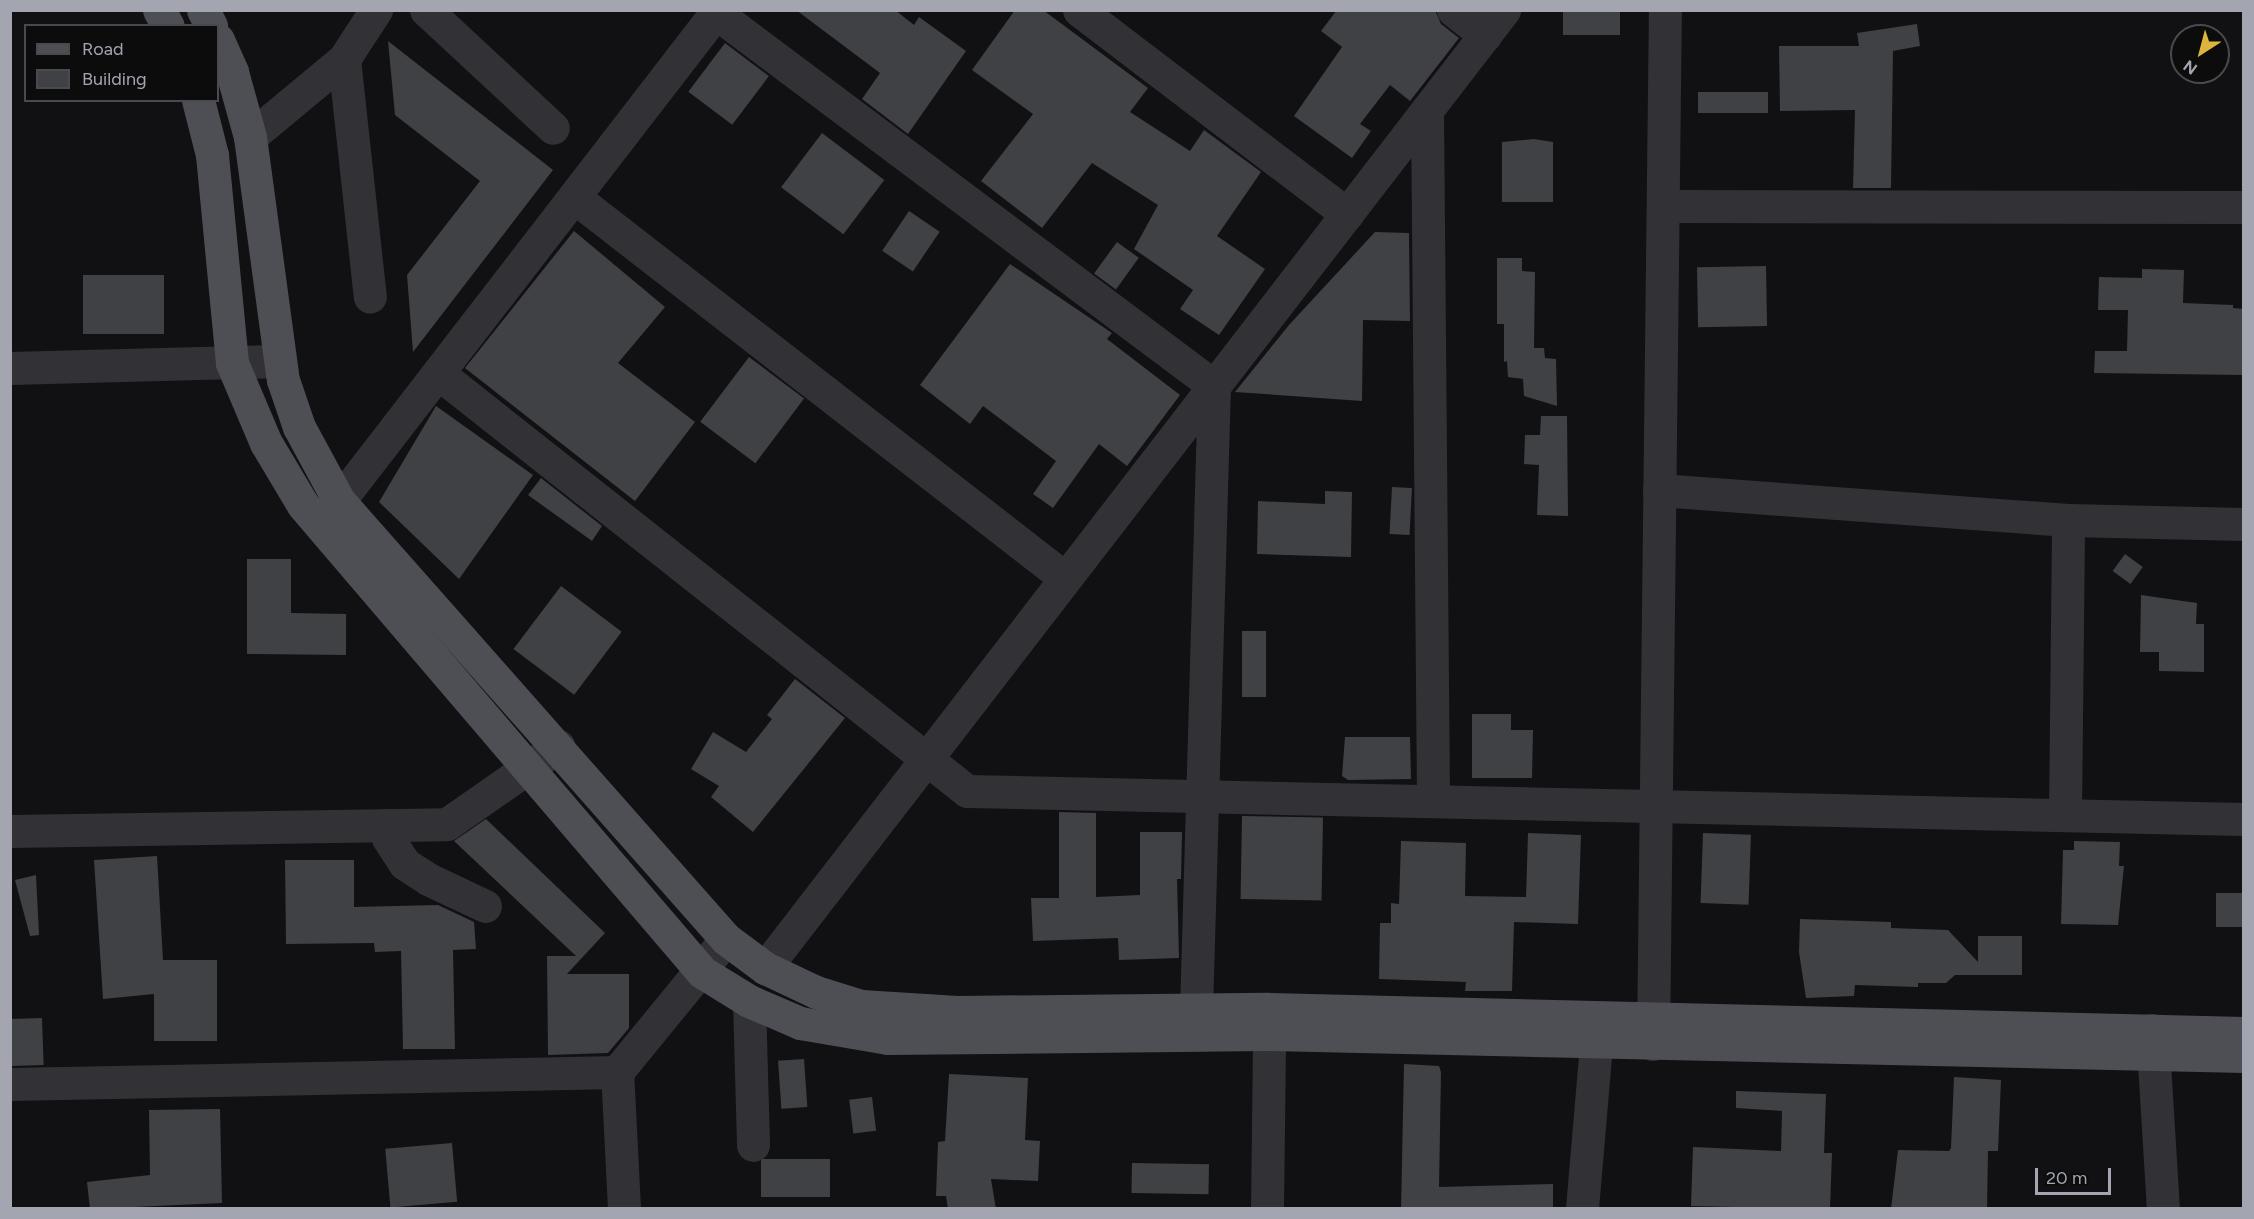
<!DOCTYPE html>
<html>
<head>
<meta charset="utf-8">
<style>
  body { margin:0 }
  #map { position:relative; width:2254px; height:1219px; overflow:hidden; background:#111012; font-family:Figtree,sans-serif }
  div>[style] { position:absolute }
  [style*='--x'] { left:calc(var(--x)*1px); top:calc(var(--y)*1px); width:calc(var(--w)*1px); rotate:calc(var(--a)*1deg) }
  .building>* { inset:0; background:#404145; transform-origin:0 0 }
  .minor>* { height:33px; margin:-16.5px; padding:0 16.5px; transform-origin:16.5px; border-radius:16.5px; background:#323236 }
  .major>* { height:33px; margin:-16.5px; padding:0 16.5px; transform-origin:16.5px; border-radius:16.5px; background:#4e4f55 }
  span { translate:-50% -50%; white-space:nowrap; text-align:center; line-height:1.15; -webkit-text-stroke:6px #0c0c0d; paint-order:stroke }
  .frame { position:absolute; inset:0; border:12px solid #a3a6b1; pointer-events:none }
  .legend { position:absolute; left:24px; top:24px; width:195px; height:78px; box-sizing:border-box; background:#0c0c0d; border:2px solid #484a4f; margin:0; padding:8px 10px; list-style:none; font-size:18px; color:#a3a6b1 }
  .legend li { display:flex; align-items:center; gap:12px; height:30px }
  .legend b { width:30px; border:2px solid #484a4f }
  .north { position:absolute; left:2170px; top:24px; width:60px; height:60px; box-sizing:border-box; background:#0c0c0d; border:2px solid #484a4f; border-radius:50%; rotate:216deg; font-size:16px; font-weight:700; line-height:24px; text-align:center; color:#a3a6b1 }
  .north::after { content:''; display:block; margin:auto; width:21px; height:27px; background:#ddb53d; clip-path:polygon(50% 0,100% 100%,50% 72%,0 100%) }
  .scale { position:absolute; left:2035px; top:1168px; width:76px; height:27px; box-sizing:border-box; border:3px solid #a3a6b1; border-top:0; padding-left:8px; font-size:18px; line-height:21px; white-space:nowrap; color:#a3a6b1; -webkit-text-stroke:4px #0c0c0d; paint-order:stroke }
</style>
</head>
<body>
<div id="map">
  <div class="building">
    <i style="clip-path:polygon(796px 10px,895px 10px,914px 25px,919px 17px,966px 51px,908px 134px,862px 99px,880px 73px)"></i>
    <i style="clip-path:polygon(1015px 10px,1043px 10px,1148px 88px,1130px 112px,1190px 151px,1204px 130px,1261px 172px,1217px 236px,1265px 269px,1219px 335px,1180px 309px,1193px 290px,1134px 249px,1158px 205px,1092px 163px,1042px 228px,981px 181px,1033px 114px,972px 70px)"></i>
    <i style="clip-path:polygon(1337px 10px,1435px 10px,1441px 24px,1459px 38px,1410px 101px,1390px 85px,1360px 124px,1371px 131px,1352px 158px,1294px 116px,1342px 47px,1321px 31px)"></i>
    <i style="left:1563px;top:10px;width:57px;height:25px"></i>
    <i style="clip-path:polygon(1917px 24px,1920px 46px,1893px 51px,1891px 188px,1853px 188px,1855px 110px,1780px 111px,1779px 46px,1859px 46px,1857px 33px)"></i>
    <i style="clip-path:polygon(388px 41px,553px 170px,413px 352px,407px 275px,480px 181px,395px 115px)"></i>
    <i style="left:725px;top:43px;width:55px;height:61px;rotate:37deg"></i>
    <i style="left:1698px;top:92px;width:70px;height:21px"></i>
    <i style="left:822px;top:133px;width:78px;height:68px;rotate:37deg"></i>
    <i style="clip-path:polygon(1534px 139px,1553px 142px,1553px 202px,1502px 202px,1502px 142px)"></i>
    <i style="left:909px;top:211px;width:37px;height:48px;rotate:34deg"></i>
    <i style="clip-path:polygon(574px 231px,665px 307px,618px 363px,695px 422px,635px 501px,465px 368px)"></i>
    <i style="clip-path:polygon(1375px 232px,1409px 233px,1410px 321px,1363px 320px,1362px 401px,1235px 392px,1289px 325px)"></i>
    <i style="left:1117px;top:242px;width:27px;height:39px;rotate:36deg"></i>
    <i style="clip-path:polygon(1497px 258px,1522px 258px,1522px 271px,1535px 272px,1534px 348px,1544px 348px,1545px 358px,1556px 359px,1557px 406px,1524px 396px,1523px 379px,1508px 377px,1507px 361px,1504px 362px,1504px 324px,1497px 324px)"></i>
    <i style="clip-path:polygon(1010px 264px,1112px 333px,1107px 339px,1180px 395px,1127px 466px,1099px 444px,1053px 508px,1033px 494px,1056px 461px,983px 406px,970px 424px,920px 385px)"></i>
    <i style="left:1766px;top:266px;width:60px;height:69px;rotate:89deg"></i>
    <i style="clip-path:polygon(2142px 269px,2184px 270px,2183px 303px,2233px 305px,2233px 308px,2244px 309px,2244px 375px,2094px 373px,2095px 351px,2127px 351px,2128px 310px,2098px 310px,2099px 277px,2142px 278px)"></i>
    <i style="left:83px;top:275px;width:81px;height:59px"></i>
    <i style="left:749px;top:357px;width:69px;height:81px;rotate:37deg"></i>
    <i style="clip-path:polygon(436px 406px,533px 475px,459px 579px,379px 502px)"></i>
    <i style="clip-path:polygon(1541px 416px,1567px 416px,1568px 516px,1537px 515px,1539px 465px,1524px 464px,1525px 435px,1540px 435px)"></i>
    <i style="clip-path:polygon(541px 478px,602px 526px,592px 541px,528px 495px)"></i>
    <i style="left:1392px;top:487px;width:20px;height:47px;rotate:3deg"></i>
    <i style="clip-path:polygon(1325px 491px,1352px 492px,1351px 557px,1257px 554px,1258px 501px,1325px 504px)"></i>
    <i style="left:2125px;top:554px;width:22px;height:21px;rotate:36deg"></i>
    <i style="clip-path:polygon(247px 559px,291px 559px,291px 613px,346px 614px,346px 655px,247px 654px)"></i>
    <i style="left:561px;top:586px;width:76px;height:79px;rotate:37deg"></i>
    <i style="clip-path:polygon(2141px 595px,2197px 603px,2196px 624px,2204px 624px,2204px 672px,2159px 671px,2159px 652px,2140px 652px)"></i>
    <i style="left:1242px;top:631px;width:24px;height:66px"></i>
    <i style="clip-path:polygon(795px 679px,845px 718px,753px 832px,711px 797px,719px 786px,691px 769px,713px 732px,746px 752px,772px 719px,767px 715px)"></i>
    <i style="clip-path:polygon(1472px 714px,1511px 714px,1511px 730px,1533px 730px,1532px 778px,1472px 778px)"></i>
    <i style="clip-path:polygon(1345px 737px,1410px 737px,1411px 779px,1348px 780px,1342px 776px)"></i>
    <i style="clip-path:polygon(1059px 812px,1096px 813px,1096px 897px,1140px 895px,1140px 832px,1182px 832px,1181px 879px,1177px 879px,1179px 958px,1119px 960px,1118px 938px,1033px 941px,1031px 898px,1059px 898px)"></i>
    <i style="left:1242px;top:816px;width:81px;height:83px;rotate:1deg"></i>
    <i style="clip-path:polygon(486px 819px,605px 933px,567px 974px,629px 974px,629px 1028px,608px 1053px,548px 1055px,547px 956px,576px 956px,454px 841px)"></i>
    <i style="clip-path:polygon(1528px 833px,1581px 835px,1578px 924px,1514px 922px,1512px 991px,1465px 991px,1466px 982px,1379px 979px,1380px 923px,1391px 923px,1391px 903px,1399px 904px,1401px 841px,1466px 843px,1465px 896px,1526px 897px)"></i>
    <i style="left:1703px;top:833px;width:48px;height:70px;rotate:2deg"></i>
    <i style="clip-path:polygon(2074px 841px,2120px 842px,2119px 866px,2124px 866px,2118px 925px,2061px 924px,2063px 850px,2074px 850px)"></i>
    <i style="clip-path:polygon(157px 856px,163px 960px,217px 960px,217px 1041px,154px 1041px,154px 994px,103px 999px,94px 860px)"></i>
    <i style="clip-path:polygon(285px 860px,354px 860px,354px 907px,438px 905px,474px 922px,476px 949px,453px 950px,455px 1049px,403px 1049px,401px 951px,375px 952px,374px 943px,286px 944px)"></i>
    <i style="clip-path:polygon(36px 875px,39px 935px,30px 936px,15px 880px)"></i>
    <i style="left:2216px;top:893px;width:28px;height:34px"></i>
    <i style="clip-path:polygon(1800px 919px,1891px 922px,1891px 928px,1948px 930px,1978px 962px,1978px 936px,2022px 936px,2022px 975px,1955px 975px,1946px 983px,1918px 983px,1918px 987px,1855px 985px,1854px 996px,1806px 998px,1799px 952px)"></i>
    <i style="left:42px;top:1018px;width:47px;height:32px;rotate:88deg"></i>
    <i style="left:804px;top:1059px;width:48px;height:26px;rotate:86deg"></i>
    <i style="clip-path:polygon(1404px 1064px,1439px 1066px,1441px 1072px,1439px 1187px,1553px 1184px,1553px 1209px,1401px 1209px)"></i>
    <i style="clip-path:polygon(949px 1074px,1028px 1078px,1025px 1140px,1040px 1141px,1038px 1181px,991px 1179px,996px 1209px,948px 1209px,946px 1196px,936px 1196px,938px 1142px,945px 1141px)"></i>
    <i style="clip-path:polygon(1954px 1077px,2001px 1080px,1998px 1151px,1988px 1151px,1987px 1209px,1891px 1209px,1898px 1150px,1949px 1151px,1951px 1148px)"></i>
    <i style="clip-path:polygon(1736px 1091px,1826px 1094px,1824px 1153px,1832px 1153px,1830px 1209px,1691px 1206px,1693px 1147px,1781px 1151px,1782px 1111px,1736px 1108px)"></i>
    <i style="left:872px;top:1097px;width:34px;height:23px;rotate:83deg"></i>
    <i style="clip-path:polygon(220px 1109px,222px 1203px,90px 1209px,87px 1182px,150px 1175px,149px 1110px)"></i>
    <i style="left:452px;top:1143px;width:59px;height:67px;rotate:85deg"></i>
    <i style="left:830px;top:1159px;width:38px;height:69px;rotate:90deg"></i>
    <i style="left:1132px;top:1163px;width:77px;height:30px;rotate:1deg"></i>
  </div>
  <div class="minor">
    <i style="--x:426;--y:10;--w:173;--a:42.9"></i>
    <i style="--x:1079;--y:10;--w:337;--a:37.3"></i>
    <i style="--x:1453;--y:10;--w:41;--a:38"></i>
    <i style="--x:716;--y:13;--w:622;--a:36.83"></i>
    <i style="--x:1214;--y:386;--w:624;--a:91.65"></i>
    <i style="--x:344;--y:59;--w:239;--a:83.8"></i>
    <i style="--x:1427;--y:110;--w:691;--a:89.5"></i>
    <i style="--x:250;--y:137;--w:122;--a:-39.7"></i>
    <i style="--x:344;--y:59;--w:59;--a:-56.9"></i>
    <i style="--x:574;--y:197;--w:621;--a:37.81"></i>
    <i style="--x:1663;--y:206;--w:581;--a:0.1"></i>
    <i style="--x:10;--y:368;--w:270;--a:-1.5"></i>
    <i style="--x:438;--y:373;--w:674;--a:38.31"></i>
    <i style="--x:967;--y:791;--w:1277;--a:1.26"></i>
    <i style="--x:1659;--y:490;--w:410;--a:4.2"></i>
    <i style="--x:2068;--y:520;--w:176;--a:1.3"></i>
    <i style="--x:339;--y:501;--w:620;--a:-52.34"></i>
    <i style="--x:2065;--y:815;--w:295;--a:-89.4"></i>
    <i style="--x:386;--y:825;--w:13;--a:81"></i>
    <i style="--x:388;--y:838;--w:31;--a:57"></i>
    <i style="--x:405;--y:864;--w:27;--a:33"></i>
    <i style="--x:428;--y:879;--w:63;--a:25.3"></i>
    <i style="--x:10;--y:831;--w:437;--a:-0.9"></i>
    <i style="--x:447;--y:824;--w:136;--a:-34.9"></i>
    <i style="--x:765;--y:968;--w:1210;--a:-52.35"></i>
    <i style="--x:749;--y:1001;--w:144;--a:88.4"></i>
    <i style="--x:2152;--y:1030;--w:178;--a:86.5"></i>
    <i style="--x:1653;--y:1044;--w:1034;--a:-89.34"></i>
    <i style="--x:10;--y:1084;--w:607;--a:-1.13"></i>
    <i style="--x:624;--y:1208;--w:136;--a:-92.9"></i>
    <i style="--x:617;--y:1072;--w:172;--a:-50.7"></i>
    <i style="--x:1267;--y:1208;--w:174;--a:-89.3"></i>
    <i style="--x:1582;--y:1208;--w:165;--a:-85.1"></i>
  </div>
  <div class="major">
    <i style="--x:159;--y:10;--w:18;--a:61"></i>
    <i style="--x:203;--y:10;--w:18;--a:63"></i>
    <i style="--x:218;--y:40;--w:35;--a:66"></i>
    <i style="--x:232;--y:72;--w:67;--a:74.5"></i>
    <i style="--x:250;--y:137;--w:245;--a:82.3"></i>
    <i style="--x:283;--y:380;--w:50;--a:71.2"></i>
    <i style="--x:299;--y:427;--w:84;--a:61.6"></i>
    <i style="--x:339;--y:501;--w:584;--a:48.54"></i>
    <i style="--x:726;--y:939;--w:49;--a:36.6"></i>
    <i style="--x:765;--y:968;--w:56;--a:25.2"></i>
    <i style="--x:816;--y:992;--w:47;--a:17.3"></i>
    <i style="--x:861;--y:1006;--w:96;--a:3.6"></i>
    <i style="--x:957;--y:1012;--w:311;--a:-0.6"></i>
    <i style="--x:1268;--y:1009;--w:976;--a:1.41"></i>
    <i style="--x:198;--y:100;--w:57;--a:75.7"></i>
    <i style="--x:212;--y:155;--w:209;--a:84.5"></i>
    <i style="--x:232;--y:363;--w:87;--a:67"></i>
    <i style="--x:266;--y:443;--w:72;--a:59.2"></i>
    <i style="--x:303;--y:505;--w:614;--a:49.49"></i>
    <i style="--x:702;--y:972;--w:55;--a:31.7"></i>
    <i style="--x:749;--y:1001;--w:56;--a:23.3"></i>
    <i style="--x:800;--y:1023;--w:89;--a:9.7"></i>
    <i style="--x:888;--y:1038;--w:381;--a:-0.6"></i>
    <i style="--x:1269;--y:1034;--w:975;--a:1.29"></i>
  </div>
  <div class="frame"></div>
  <ul class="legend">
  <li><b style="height:8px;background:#4e4f55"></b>Road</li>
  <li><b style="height:16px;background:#404145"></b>Building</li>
  </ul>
  <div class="north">N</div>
  <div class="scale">20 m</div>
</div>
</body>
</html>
